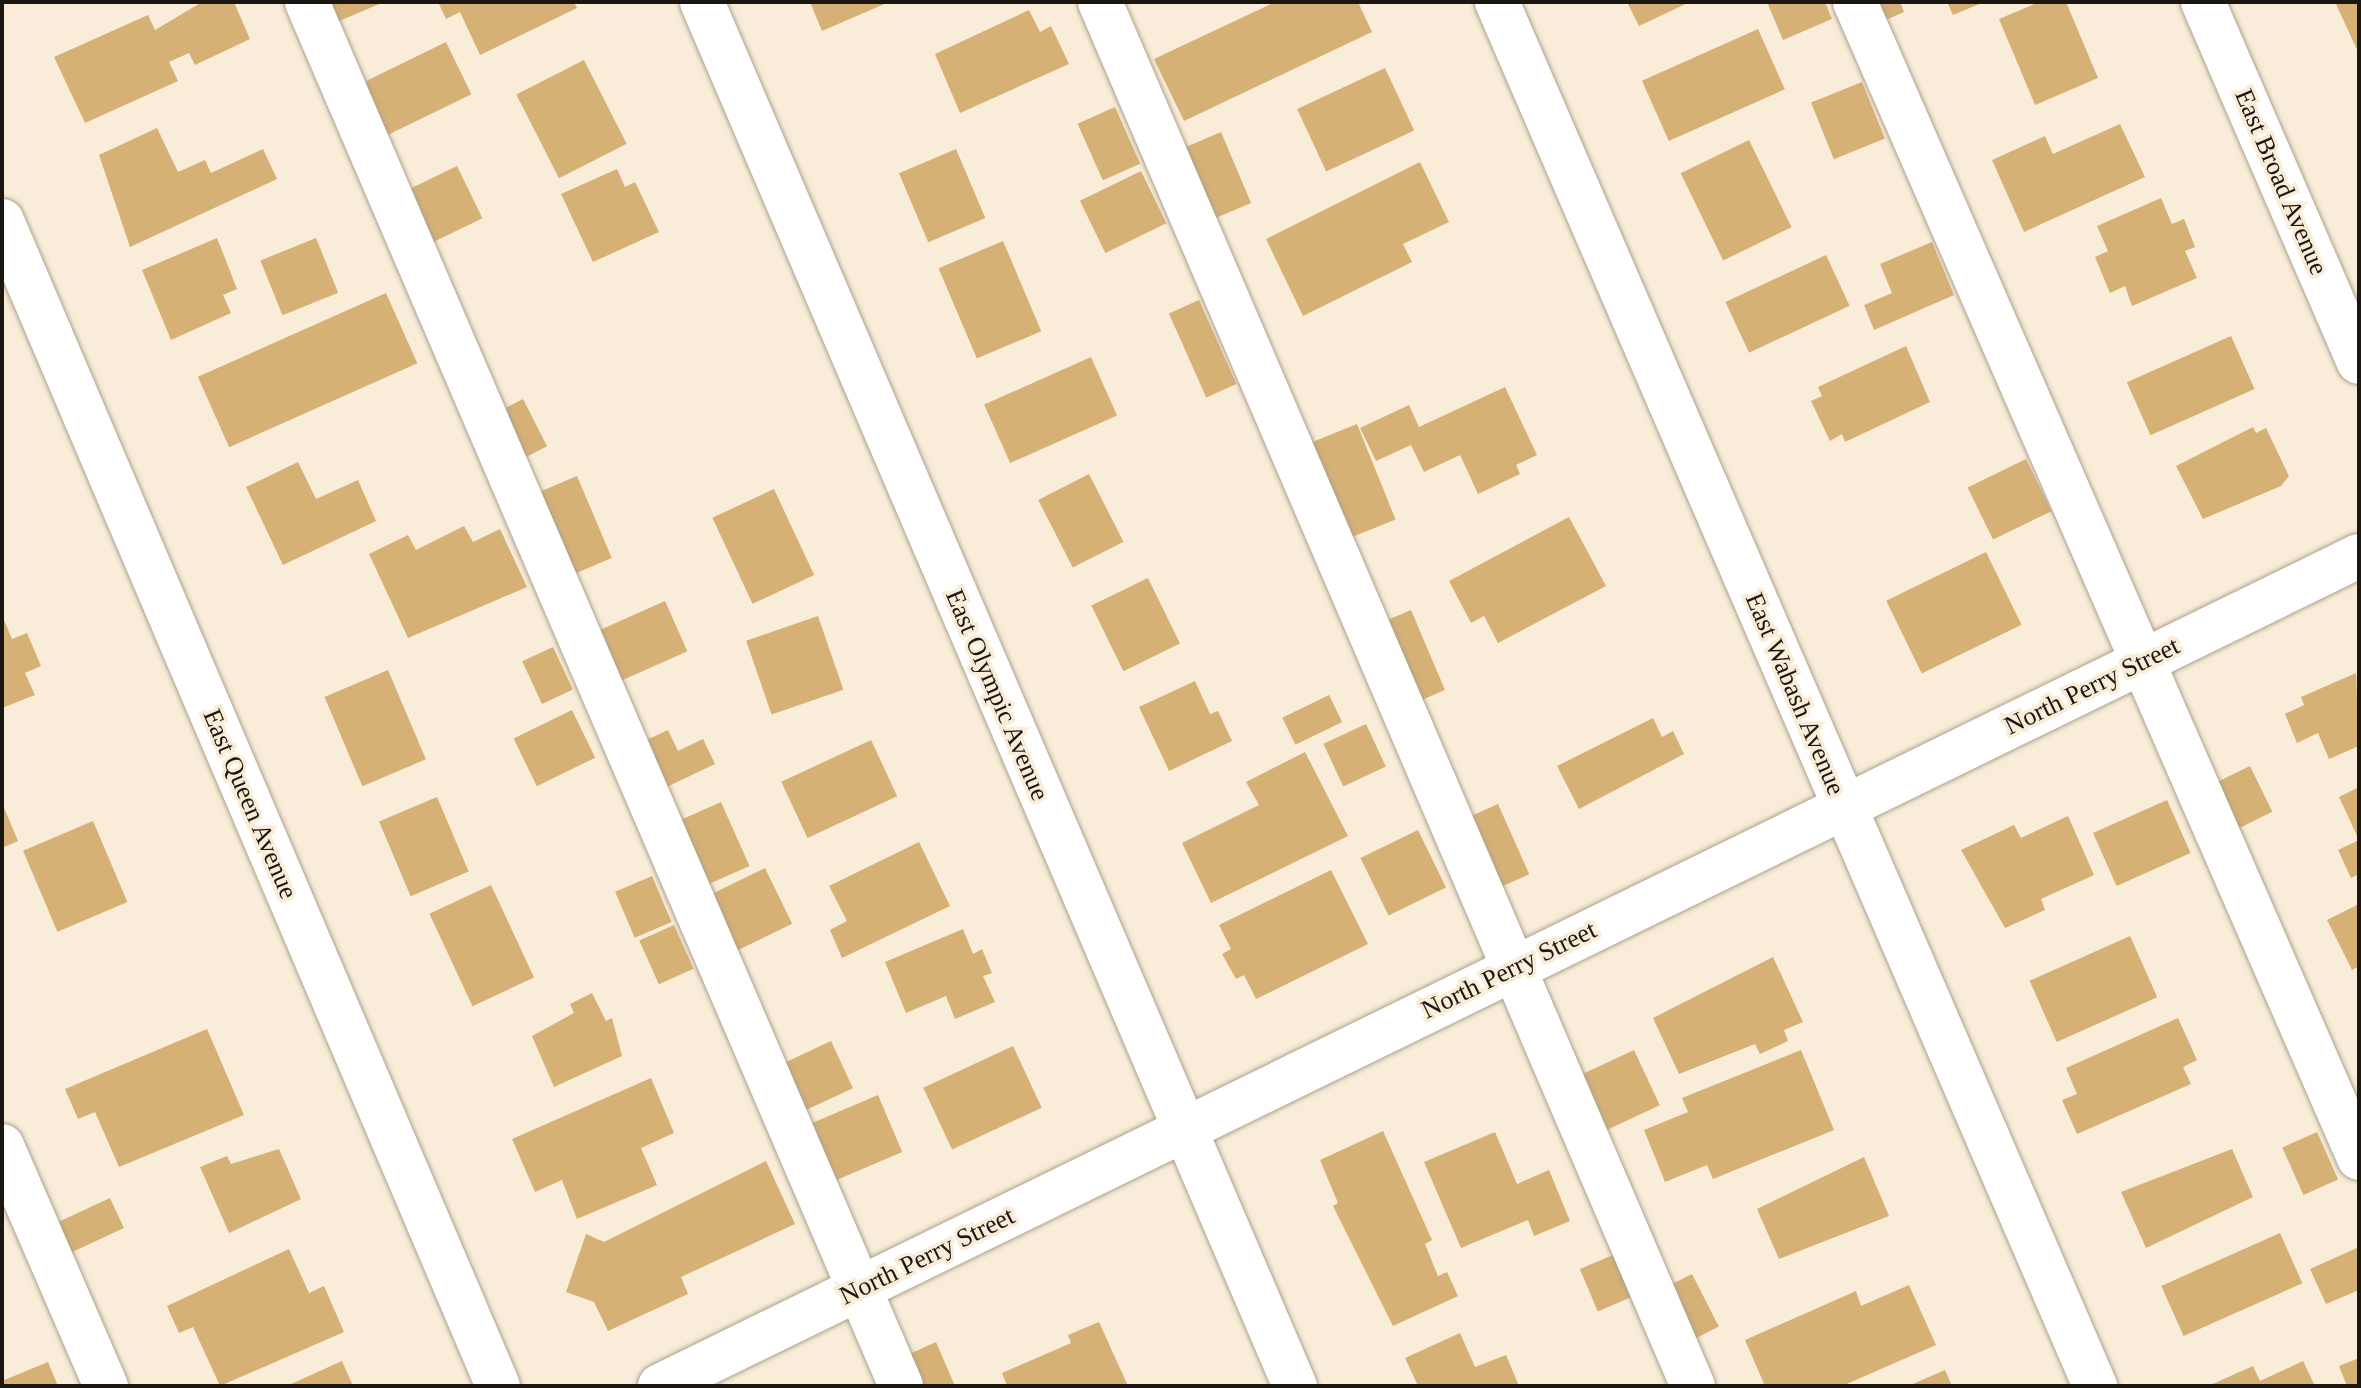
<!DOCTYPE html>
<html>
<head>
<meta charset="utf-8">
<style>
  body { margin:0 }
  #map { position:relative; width:2361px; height:1388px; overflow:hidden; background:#f9ecd8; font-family:"Times New Roman",serif }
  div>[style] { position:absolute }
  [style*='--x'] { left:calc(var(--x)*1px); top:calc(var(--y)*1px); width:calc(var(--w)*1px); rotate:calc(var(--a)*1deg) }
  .building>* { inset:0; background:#d5b176; transform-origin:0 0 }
  .roads { filter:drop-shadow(0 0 2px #ada18e) drop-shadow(0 0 2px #ada18e) }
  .minor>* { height:44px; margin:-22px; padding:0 22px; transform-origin:22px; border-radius:22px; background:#fff }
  span { translate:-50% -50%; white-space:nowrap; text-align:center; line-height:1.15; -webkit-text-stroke:7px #f9ecd8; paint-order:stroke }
  .street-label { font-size:26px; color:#1b1710 }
  .frame { position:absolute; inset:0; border:4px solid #1b1710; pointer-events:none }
</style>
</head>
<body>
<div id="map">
  <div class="building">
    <i style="clip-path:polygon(202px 2px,234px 2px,250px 39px,195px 65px,189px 53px,169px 62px,178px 81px,85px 123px,54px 57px,148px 15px,155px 30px)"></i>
    <i style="clip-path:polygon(314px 2px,384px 2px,325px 27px)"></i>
    <i style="clip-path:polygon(438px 2px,574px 2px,577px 8px,480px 55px,460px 12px,446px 19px)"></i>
    <i style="clip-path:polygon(810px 2px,889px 2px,822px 31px)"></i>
    <i style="clip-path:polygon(1275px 2px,1358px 2px,1372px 32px,1184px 121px,1154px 59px)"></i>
    <i style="clip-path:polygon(1627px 2px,1690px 2px,1639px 26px)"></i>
    <i style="clip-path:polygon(1767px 2px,1825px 2px,1832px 19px,1783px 40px)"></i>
    <i style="clip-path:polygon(1856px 2px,1900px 2px,1904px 12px,1867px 28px)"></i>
    <i style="clip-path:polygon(1947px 2px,1984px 2px,1953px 15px)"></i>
    <i style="clip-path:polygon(2039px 2px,2066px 2px,2098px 78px,2035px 105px,1999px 19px)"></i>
    <i style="clip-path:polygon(2335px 2px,2359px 2px,2359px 54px)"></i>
    <i style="clip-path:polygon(1029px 10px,1040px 32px,1051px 26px,1069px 64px,960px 113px,935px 54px)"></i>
    <i style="left:1758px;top:29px;width:66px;height:127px;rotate:66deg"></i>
    <i style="left:446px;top:42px;width:58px;height:111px;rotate:64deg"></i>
    <i style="left:584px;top:60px;width:94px;height:76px;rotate:63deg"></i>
    <i style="left:1385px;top:68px;width:69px;height:97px;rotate:65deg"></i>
    <i style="left:1862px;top:82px;width:61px;height:55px;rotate:68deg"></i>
    <i style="left:1115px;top:107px;width:62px;height:41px;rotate:66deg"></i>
    <i style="clip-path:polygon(2120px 124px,2145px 177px,2024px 232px,1992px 160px,2045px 136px,2053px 154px)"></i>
    <i style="clip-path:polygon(157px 128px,178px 172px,205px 160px,211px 173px,263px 149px,277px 179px,130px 247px,99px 155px)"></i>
    <i style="left:1221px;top:132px;width:77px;height:56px;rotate:67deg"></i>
    <i style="left:1749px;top:140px;width:97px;height:76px;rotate:64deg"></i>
    <i style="left:956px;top:149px;width:75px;height:62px;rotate:67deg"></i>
    <i style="clip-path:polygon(1420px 162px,1449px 222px,1403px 244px,1412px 262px,1303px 316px,1266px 239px)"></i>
    <i style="left:457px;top:166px;width:58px;height:55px;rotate:64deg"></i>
    <i style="clip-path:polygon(617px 169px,625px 187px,635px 182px,659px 232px,593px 262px,561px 194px)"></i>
    <i style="left:1141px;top:171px;width:58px;height:68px;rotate:64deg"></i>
    <i style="clip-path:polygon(2161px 198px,2172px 224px,2184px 219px,2195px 247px,2185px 251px,2197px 278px,2132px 306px,2125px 286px,2110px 293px,2095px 257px,2108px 251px,2097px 226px)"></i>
    <i style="clip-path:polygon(217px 238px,237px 289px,223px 295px,231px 313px,171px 340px,142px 270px)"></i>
    <i style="left:316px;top:238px;width:59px;height:60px;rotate:68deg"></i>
    <i style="left:1003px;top:241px;width:98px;height:70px;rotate:67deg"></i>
    <i style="clip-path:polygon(1932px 242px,1954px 295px,1874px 330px,1864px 305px,1892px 293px,1880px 264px)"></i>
    <i style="left:1826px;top:255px;width:56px;height:111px;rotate:65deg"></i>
    <i style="left:386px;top:293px;width:77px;height:206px;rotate:66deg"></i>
    <i style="left:1199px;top:300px;width:92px;height:33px;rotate:66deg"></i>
    <i style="left:2231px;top:336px;width:58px;height:114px;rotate:66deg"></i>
    <i style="clip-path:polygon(1906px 346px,1930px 402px,1845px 442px,1842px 434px,1830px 441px,1811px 401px,1822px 396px,1818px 387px)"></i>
    <i style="left:1091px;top:357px;width:64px;height:117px;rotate:66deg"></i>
    <i style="clip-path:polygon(1505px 387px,1537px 455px,1516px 465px,1520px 474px,1478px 494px,1460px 455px,1424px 472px,1411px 445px,1376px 461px,1360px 428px,1409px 405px,1419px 427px)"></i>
    <i style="left:523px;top:399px;width:53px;height:34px;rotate:63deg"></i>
    <i style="left:1357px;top:424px;width:103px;height:59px;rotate:68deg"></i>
    <i style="clip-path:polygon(2253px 427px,2256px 433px,2266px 428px,2289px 476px,2281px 486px,2203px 519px,2176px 466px)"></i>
    <i style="left:2026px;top:459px;width:58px;height:65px;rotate:64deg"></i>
    <i style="clip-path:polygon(298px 462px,316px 499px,358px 480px,376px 521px,283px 565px,246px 487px)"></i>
    <i style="left:1089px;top:474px;width:76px;height:57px;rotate:63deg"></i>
    <i style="left:577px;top:476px;width:89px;height:59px;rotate:67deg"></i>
    <i style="left:774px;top:489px;width:95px;height:68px;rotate:65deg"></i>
    <i style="clip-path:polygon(1569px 517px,1606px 586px,1498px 643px,1484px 616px,1471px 623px,1449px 581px)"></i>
    <i style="clip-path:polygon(464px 526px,473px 542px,500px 529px,527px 587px,408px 638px,369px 554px,408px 535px,416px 550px)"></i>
    <i style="left:1986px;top:552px;width:81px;height:111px;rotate:64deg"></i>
    <i style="left:1148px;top:578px;width:73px;height:63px;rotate:64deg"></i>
    <i style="left:665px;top:601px;width:55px;height:86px;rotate:66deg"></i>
    <i style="left:1411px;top:610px;width:87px;height:42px;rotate:67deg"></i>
    <i style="clip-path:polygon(2px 615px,12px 639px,27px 633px,41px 666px,25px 673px,35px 695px,2px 708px)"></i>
    <i style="left:818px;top:616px;width:78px;height:76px;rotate:71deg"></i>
    <i style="left:553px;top:647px;width:47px;height:34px;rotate:65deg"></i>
    <i style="left:388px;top:670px;width:97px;height:69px;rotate:67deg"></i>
    <i style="clip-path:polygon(2356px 673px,2359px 746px,2329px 759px,2318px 733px,2297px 743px,2285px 714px,2304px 705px,2301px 697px)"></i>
    <i style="clip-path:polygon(1195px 681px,1210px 714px,1218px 711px,1232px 741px,1169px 771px,1139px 707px)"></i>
    <i style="left:1329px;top:695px;width:30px;height:52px;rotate:64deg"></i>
    <i style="left:572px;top:710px;width:53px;height:65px;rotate:64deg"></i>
    <i style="clip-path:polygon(1653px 718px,1662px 737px,1673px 731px,1684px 754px,1579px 809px,1557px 766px)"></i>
    <i style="left:1366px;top:724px;width:47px;height:47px;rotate:65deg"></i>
    <i style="clip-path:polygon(668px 730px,678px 751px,703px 739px,715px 764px,654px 793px,631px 747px)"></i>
    <i style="left:871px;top:740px;width:62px;height:99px;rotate:65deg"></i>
    <i style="clip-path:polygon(1305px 752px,1348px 836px,1211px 903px,1182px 843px,1259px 805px,1246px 782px)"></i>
    <i style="left:2250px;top:766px;width:51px;height:52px;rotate:64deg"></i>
    <i style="clip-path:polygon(2359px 787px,2359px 874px,2351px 878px,2338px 850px,2359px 840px,2339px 797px)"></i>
    <i style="left:437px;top:797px;width:81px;height:63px;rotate:67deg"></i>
    <i style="left:2167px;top:800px;width:58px;height:81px;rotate:66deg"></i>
    <i style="left:721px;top:802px;width:70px;height:56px;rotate:66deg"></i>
    <i style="clip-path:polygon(2px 803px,18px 841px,2px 848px)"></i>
    <i style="left:1498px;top:804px;width:77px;height:44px;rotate:66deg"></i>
    <i style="clip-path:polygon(2068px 816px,2094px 875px,2041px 899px,2045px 910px,2005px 928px,1961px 850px,2014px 825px,2021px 838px)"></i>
    <i style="left:93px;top:821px;width:88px;height:76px;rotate:67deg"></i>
    <i style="left:1418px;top:830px;width:64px;height:64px;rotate:64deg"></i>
    <i style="clip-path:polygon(919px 842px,950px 906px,842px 958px,830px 930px,847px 921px,829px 886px)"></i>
    <i style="left:765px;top:868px;width:62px;height:76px;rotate:64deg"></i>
    <i style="clip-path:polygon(1331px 870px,1368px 944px,1256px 999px,1244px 975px,1236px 979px,1222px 954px,1231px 949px,1219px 925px)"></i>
    <i style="left:652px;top:876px;width:50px;height:40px;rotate:67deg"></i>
    <i style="left:491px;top:885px;width:102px;height:68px;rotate:65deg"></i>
    <i style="clip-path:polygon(2359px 904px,2359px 966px,2352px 970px,2327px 920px)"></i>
    <i style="left:674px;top:925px;width:48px;height:38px;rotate:66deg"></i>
    <i style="clip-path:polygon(963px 929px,973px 954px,982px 949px,992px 973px,983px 976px,995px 1002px,955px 1019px,946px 996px,906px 1013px,885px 962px)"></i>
    <i style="left:2130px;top:936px;width:67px;height:110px;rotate:66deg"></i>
    <i style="clip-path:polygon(1773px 957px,1803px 1022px,1784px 1030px,1788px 1041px,1760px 1054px,1755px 1044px,1679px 1074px,1653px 1018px)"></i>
    <i style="clip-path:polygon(592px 993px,606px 1021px,612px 1018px,622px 1056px,554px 1087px,532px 1036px,574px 1013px,570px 1004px)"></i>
    <i style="clip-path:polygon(2178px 1018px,2197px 1060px,2183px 1067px,2191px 1084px,2077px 1134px,2062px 1100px,2077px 1094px,2066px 1068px)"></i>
    <i style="clip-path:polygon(207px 1029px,244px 1115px,119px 1167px,95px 1112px,78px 1119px,65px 1089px)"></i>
    <i style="left:831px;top:1041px;width:52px;height:62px;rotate:65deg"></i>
    <i style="left:1013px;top:1046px;width:68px;height:99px;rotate:65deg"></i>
    <i style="left:1634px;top:1050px;width:61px;height:75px;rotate:65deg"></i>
    <i style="clip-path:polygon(1801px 1050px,1834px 1130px,1713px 1179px,1707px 1165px,1665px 1182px,1644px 1130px,1688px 1112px,1682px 1098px)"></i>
    <i style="clip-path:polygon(651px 1078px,674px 1133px,641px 1148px,657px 1185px,577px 1219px,562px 1180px,535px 1192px,512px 1139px)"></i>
    <i style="left:878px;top:1095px;width:62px;height:88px;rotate:67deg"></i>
    <i style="clip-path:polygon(1383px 1131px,1432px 1240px,1425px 1244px,1438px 1276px,1447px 1272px,1458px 1296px,1393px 1326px,1333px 1206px,1338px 1203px,1320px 1160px)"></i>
    <i style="clip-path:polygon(1495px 1132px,1517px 1184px,1549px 1170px,1570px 1221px,1534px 1236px,1528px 1220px,1461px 1248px,1424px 1162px)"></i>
    <i style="left:2317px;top:1132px;width:52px;height:38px;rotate:66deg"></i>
    <i style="clip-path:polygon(279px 1149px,301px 1199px,229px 1233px,200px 1167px,227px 1156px,231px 1164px)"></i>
    <i style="clip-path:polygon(2232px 1149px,2253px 1197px,2146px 1248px,2121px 1192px)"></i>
    <i style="clip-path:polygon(1864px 1157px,1889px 1216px,1779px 1259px,1757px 1209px)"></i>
    <i style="clip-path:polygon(766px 1161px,795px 1224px,681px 1277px,688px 1294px,608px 1331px,594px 1302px,566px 1292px,586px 1234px,604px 1242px)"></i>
    <i style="left:110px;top:1198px;width:33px;height:64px;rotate:65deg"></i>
    <i style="left:2280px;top:1233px;width:55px;height:130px;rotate:66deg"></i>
    <i style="clip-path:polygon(2359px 1247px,2359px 1290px,2326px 1304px,2310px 1269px)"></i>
    <i style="clip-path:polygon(289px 1249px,309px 1293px,324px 1286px,344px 1332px,220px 1386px,193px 1327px,179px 1333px,167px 1306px)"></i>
    <i style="left:1613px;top:1255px;width:46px;height:36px;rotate:67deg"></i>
    <i style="left:1692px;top:1274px;width:59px;height:31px;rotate:63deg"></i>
    <i style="clip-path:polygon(1909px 1285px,1936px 1345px,1842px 1386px,1765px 1386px,1745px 1340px,1856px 1291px,1861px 1306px)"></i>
    <i style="clip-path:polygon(1099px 1322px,1128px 1386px,1007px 1386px,1002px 1373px,1071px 1343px,1068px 1335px)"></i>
    <i style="clip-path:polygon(1460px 1333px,1475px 1367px,1506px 1355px,1519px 1386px,1418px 1386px,1405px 1358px)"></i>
    <i style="clip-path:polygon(936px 1342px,955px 1386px,905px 1386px,894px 1361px)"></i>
    <i style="clip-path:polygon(2359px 1358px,2359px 1386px,2347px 1386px,2339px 1366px)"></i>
    <i style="clip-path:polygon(342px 1361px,353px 1386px,292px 1386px,291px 1384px)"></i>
    <i style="clip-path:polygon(2303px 1361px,2315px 1386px,2208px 1386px,2253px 1366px,2260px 1381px)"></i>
    <i style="clip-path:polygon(48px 1362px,58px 1386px,2px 1386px,2px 1381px)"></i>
    <i style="clip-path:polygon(1945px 1370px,1952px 1386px,1908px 1386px)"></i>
  </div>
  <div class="roads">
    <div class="minor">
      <i style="--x:307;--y:2;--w:1506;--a:66.77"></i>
      <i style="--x:702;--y:2;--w:1506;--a:66.81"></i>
      <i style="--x:1100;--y:2;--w:1506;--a:66.81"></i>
      <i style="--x:1497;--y:2;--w:1508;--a:66.63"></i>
      <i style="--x:1855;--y:2;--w:1261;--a:66.44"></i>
      <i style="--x:2203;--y:2;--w:392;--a:66.6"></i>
      <i style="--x:2;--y:221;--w:1266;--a:66.94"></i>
      <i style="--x:2;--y:1146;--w:262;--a:66.6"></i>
      <i style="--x:660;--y:1386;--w:1891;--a:-26.04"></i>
    </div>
  </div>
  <div class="street-label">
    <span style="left:2281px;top:182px;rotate:67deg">East Broad Avenue</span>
    <span style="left:2092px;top:686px;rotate:-26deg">North Perry Street</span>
    <span style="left:1795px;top:694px;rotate:67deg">East Wabash Avenue</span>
    <span style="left:997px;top:695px;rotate:67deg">East Olympic Avenue</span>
    <span style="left:250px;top:804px;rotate:67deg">East Queen Avenue</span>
    <span style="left:1509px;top:970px;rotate:-26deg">North Perry Street</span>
    <span style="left:927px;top:1256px;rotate:-26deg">North Perry Street</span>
  </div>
  <div class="frame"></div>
</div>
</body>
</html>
